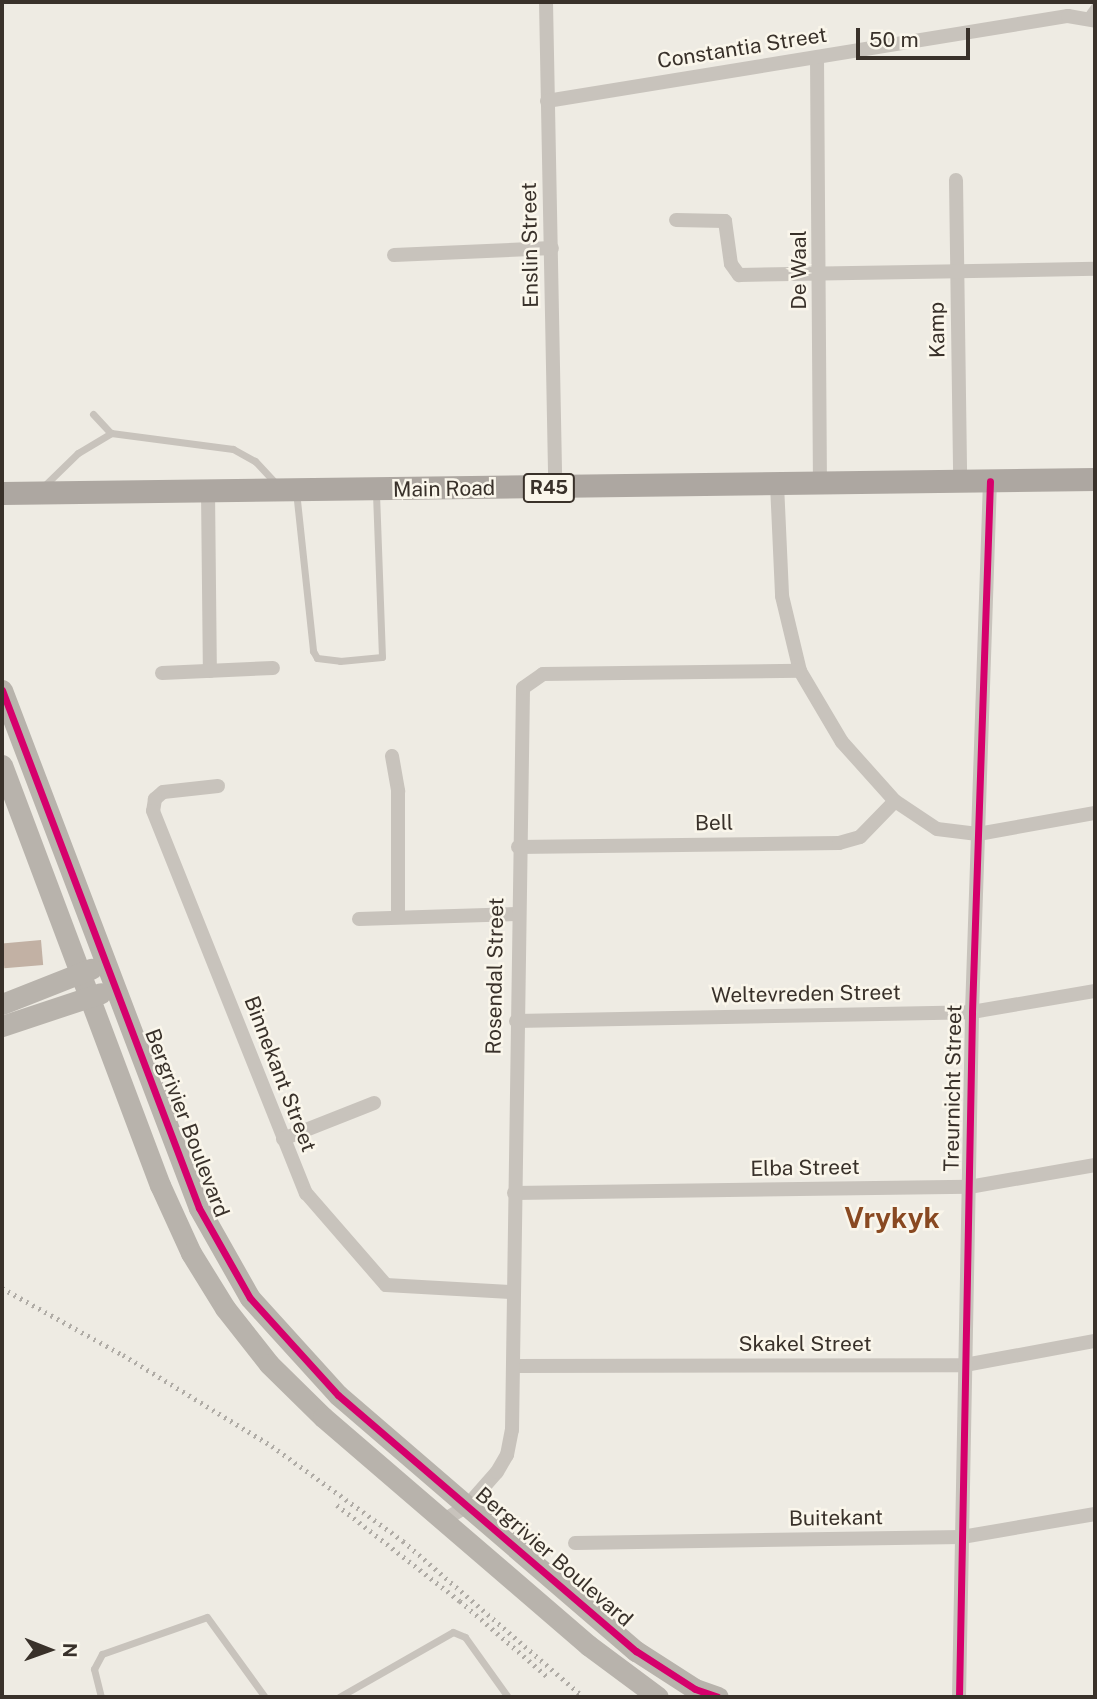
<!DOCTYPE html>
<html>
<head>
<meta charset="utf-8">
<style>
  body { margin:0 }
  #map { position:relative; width:1097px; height:1699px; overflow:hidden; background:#eeebe3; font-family:"Public Sans",sans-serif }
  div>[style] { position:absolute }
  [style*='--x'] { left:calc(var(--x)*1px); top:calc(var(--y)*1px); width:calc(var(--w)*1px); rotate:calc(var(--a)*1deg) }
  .building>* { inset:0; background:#c2b1a4; transform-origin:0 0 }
  .lane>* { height:7px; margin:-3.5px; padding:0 3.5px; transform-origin:3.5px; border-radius:3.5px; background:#c8c3bc }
  .street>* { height:14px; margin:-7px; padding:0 7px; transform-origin:7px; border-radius:7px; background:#c8c3bc }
  .secondary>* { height:21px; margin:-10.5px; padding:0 10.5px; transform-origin:10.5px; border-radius:10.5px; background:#b8b3ac }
  .primary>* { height:23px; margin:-11.5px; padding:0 11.5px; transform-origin:11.5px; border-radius:11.5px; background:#ada7a1 }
  .rail>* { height:4.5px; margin-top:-2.25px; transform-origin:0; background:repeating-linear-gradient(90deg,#b0aca6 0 2px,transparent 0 7px) }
  .cycleway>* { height:7px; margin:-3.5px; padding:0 3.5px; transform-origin:3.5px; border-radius:3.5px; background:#d6006c }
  span { translate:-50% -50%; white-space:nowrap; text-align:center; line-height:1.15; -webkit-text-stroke:5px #faf6eb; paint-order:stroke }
  .shield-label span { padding:2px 5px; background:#faf6eb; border:2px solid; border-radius:5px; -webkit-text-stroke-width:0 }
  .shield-label { font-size:19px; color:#39312a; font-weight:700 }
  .street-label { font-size:21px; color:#39312a }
  .district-label { font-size:28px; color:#894921; font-weight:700 }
  .frame { position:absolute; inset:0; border:4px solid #39312a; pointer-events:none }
  .north { position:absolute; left:14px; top:1615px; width:70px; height:70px; -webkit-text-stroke:5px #faf6eb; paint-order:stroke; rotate:91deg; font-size:19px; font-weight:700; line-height:28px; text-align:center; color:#39312a }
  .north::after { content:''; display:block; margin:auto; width:24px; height:32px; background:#39312a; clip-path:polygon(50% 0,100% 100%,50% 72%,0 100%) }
  .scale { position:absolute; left:856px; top:28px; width:114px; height:32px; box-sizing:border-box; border:4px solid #39312a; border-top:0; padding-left:9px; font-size:21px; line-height:24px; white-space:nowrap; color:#39312a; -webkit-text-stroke:5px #faf6eb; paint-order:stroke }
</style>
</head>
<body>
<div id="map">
  <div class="building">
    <i style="left:41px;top:940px;width:25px;height:39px;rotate:85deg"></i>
  </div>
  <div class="lane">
    <i style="--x:1087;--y:16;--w:14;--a:-54"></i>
    <i style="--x:93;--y:414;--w:26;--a:47"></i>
    <i style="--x:111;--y:433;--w:123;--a:7.5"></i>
    <i style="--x:233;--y:449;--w:25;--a:29"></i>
    <i style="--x:255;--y:461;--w:33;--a:47"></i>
    <i style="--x:43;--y:487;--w:49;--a:-44.2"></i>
    <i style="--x:78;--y:453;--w:39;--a:-31"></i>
    <i style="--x:296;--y:491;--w:161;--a:83.9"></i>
    <i style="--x:313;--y:651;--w:8;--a:60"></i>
    <i style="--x:317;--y:658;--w:23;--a:7"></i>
    <i style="--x:340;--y:661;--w:42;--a:-5.4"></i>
    <i style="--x:382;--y:657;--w:166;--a:-92.1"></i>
    <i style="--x:101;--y:1697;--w:29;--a:-104"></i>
    <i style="--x:94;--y:1669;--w:17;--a:-62"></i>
    <i style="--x:102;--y:1654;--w:111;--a:-19.4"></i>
    <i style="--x:207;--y:1617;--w:99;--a:54.1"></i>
    <i style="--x:339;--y:1697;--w:131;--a:-29.7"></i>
    <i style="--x:453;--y:1632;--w:13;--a:23"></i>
    <i style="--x:465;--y:1637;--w:74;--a:54.4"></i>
  </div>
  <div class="street">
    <i style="--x:546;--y:2;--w:485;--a:88.9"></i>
    <i style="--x:817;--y:58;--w:425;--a:89.6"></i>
    <i style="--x:547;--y:101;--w:528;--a:-9.27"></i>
    <i style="--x:1068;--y:16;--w:27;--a:10"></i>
    <i style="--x:956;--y:180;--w:301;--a:89.2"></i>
    <i style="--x:676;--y:220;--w:49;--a:1.2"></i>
    <i style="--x:725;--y:221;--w:43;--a:82.1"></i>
    <i style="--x:731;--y:264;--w:14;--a:54"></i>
    <i style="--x:739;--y:275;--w:356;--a:-1"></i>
    <i style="--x:394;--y:255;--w:158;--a:-2.5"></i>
    <i style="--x:777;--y:484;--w:112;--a:87.4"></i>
    <i style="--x:782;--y:596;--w:77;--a:76.5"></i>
    <i style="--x:800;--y:671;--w:82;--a:59.4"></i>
    <i style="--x:842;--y:742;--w:79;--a:48.1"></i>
    <i style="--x:895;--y:801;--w:50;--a:33.7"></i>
    <i style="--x:937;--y:829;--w:41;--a:7"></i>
    <i style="--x:978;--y:834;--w:119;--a:-10.2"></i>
    <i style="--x:208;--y:491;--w:180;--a:89.4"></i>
    <i style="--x:162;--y:673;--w:111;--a:-2.6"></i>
    <i style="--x:392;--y:756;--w:36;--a:80"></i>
    <i style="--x:398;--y:791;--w:126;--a:90"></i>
    <i style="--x:218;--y:786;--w:55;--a:173.8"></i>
    <i style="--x:163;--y:792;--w:11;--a:139"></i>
    <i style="--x:155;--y:799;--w:12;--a:99"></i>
    <i style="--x:153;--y:811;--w:412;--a:68.2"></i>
    <i style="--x:306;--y:1193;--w:122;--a:49"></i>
    <i style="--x:386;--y:1285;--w:127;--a:3.2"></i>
    <i style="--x:518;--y:847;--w:321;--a:-0.7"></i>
    <i style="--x:839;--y:843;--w:22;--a:-16"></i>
    <i style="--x:860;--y:837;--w:50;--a:-45.8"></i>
    <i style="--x:359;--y:919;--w:158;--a:-1.8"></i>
    <i style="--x:516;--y:1021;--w:456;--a:-1.1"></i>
    <i style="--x:972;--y:1012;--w:125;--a:-9.7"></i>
    <i style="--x:283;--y:1139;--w:98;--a:-21.6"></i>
    <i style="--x:514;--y:1193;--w:455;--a:-0.8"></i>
    <i style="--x:969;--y:1187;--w:128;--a:-9.9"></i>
    <i style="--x:513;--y:1366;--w:452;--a:-0.1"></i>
    <i style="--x:965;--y:1365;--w:132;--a:-10.5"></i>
    <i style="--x:444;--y:1520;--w:27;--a:-31"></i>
    <i style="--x:467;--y:1506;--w:45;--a:-48.6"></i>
    <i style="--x:497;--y:1472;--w:20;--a:-60"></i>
    <i style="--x:507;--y:1455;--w:25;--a:-79"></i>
    <i style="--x:512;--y:1430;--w:742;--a:-89.15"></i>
    <i style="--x:523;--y:688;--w:24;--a:-35"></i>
    <i style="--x:543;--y:674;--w:257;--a:-0.7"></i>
    <i style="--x:575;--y:1543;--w:387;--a:-0.9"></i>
    <i style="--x:962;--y:1537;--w:135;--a:-9.8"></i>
    <i style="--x:959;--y:1697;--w:685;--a:-88.91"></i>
    <i style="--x:972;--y:1012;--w:531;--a:-88.06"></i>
  </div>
  <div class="secondary">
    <i style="--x:2;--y:690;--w:554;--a:69.18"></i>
    <i style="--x:199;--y:1208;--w:103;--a:60.5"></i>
    <i style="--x:250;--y:1298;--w:131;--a:47.8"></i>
    <i style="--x:338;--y:1395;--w:393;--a:40.7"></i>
    <i style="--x:636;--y:1651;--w:70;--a:32.8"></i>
    <i style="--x:695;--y:1689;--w:24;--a:19"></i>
    <i style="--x:2;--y:765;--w:449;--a:69.4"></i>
    <i style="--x:160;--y:1185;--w:75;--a:65.5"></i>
    <i style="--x:191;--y:1253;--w:65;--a:58.3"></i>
    <i style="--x:225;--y:1308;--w:71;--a:51.8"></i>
    <i style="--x:269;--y:1364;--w:76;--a:44.5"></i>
    <i style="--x:323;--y:1417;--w:350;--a:40.7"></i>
    <i style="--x:588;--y:1645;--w:87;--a:36.6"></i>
    <i style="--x:2;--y:1004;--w:96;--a:-21.5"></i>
    <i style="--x:2;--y:1026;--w:104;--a:-18.4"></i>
  </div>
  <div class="primary">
    <i style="--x:2;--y:493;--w:1093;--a:-0.73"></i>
  </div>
  <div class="rail">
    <i style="--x:2;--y:1288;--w:138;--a:29"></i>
    <i style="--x:123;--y:1355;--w:175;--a:31.4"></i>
    <i style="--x:272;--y:1446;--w:162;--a:35.9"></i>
    <i style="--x:403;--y:1541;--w:239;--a:40.8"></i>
    <i style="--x:337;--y:1505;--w:156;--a:38"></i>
    <i style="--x:460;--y:1601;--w:118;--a:40.9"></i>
  </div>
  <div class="cycleway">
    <i style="--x:2;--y:690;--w:554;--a:69.18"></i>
    <i style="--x:199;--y:1208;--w:103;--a:60.5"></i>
    <i style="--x:250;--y:1298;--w:131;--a:47.8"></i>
    <i style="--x:338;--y:1395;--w:393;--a:40.7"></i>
    <i style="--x:636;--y:1651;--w:70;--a:32.8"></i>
    <i style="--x:695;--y:1689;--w:24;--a:19"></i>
    <i style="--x:959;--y:1697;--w:685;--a:-88.91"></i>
    <i style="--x:972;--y:1012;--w:531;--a:-88.06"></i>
  </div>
  <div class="shield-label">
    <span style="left:549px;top:488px">R45</span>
  </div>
  <div class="street-label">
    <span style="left:742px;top:48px;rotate:-9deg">Constantia Street</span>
    <span style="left:530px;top:245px;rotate:-91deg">Enslin Street</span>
    <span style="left:799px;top:270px;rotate:-90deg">De Waal</span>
    <span style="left:937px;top:330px;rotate:-91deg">Kamp</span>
    <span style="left:444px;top:489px;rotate:-1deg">Main Road</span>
    <span style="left:714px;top:823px;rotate:-1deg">Bell</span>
    <span style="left:495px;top:976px;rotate:-89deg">Rosendal Street</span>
    <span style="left:806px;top:994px;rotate:-1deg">Weltevreden Street</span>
    <span style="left:280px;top:1074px;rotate:69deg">Binnekant Street</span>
    <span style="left:953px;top:1088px;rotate:-89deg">Treurnicht Street</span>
    <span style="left:187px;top:1123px;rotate:69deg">Bergrivier Boulevard</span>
    <span style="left:805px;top:1168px;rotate:-1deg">Elba Street</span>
    <span style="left:805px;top:1344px">Skakel Street</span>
    <span style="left:836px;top:1518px;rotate:-1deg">Buitekant</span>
    <span style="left:554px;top:1557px;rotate:41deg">Bergrivier Boulevard</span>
  </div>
  <div class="district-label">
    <span style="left:892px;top:1218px">Vrykyk</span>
  </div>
  <div class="frame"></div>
  <div class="north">N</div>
  <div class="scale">50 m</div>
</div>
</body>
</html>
